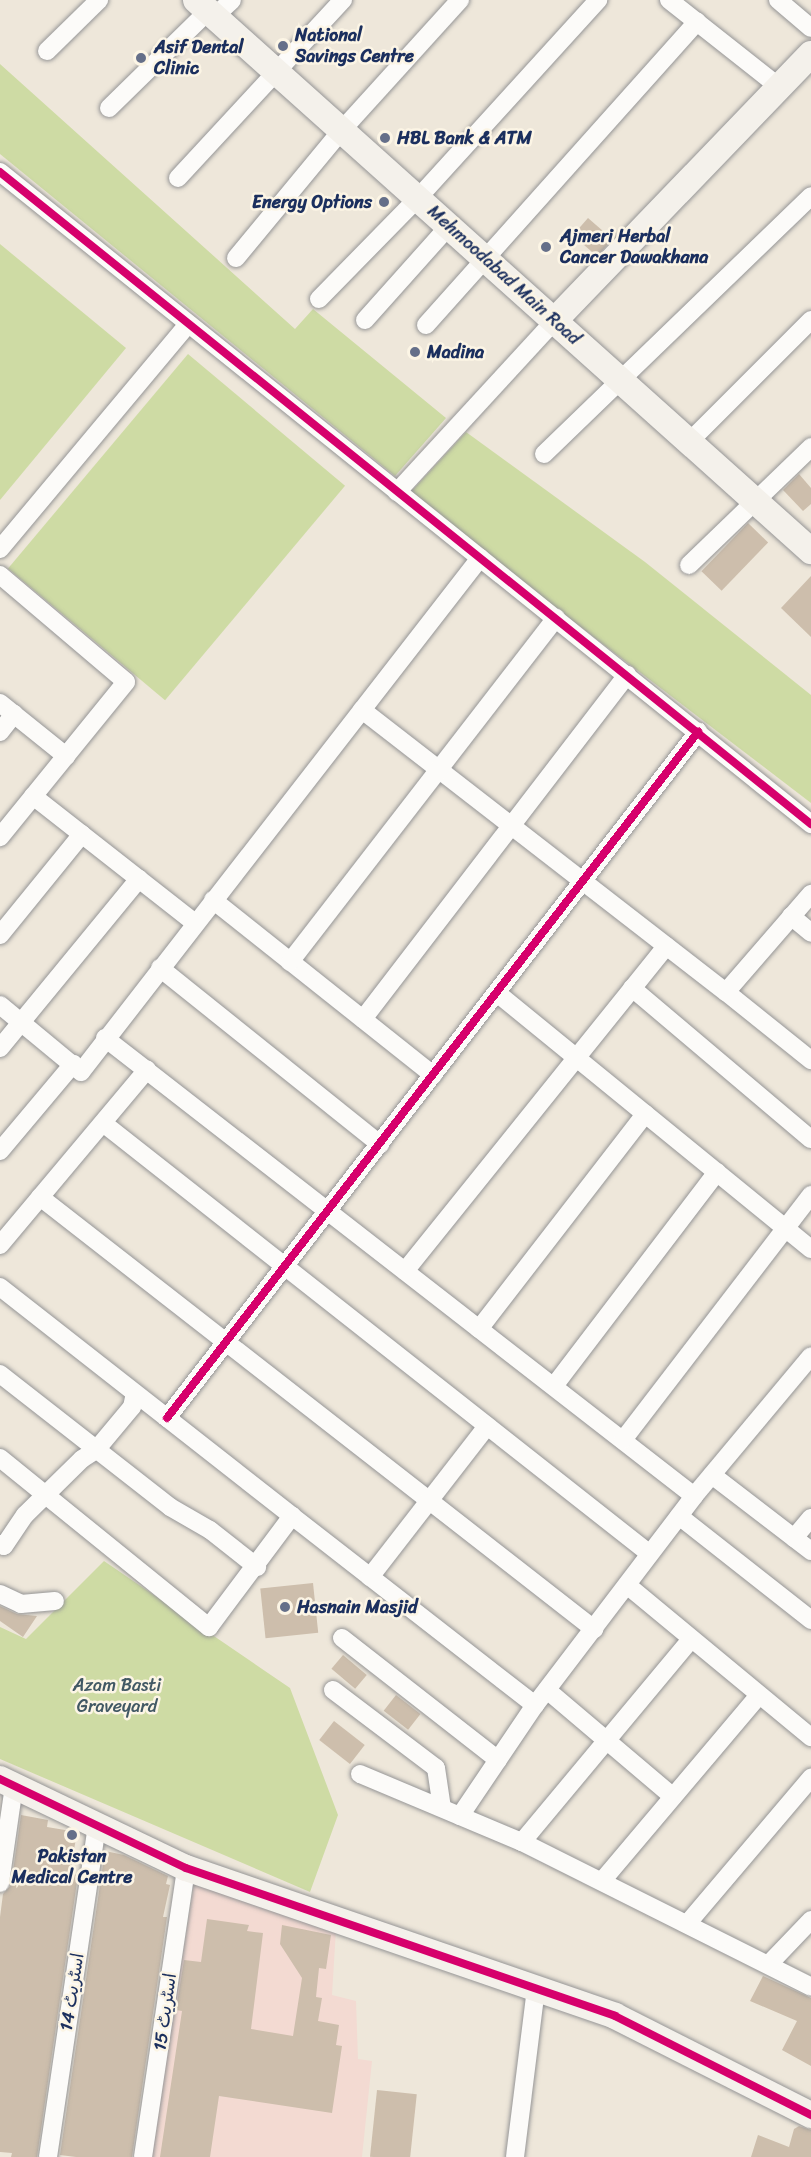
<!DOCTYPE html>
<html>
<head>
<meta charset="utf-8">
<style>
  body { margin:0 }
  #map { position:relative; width:811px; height:2157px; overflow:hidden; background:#eee7da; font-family:Sriracha,"Playpen Sans Arabic",sans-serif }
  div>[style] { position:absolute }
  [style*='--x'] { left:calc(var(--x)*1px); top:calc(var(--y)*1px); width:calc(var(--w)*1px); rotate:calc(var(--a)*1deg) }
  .built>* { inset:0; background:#f3dad2 }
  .green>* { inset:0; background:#cedba4; transform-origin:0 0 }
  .building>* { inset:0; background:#cdbeac; transform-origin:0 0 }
  .roads { filter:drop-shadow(0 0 2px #959596) drop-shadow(0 0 2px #959596) }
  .street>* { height:18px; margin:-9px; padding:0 9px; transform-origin:9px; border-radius:9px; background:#fcfbf9 }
  .secondary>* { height:26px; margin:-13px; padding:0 13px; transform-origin:13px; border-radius:13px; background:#f4f1eb }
  .cycleway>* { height:8px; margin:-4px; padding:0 4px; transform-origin:4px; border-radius:4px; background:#d6006c }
  .dots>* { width:16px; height:16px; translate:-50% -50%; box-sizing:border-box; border:3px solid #fcf5e5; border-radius:50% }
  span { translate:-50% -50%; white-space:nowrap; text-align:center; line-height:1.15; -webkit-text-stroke:5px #fcf5e5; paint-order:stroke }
  .poi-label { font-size:18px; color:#1b2f5e; font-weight:700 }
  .left { translate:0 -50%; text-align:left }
  .right { translate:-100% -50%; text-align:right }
  .street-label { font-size:18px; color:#1b2f5e }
  .park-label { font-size:18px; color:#415864 }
</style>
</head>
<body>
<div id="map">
  <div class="built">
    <i style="clip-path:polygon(194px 1884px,336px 1929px,332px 1995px,356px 2001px,358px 2059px,372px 2061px,362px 2157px,150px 2157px)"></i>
  </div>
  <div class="green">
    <i style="clip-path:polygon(0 64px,295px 329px,313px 309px,446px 418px,395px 476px,0 154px)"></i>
    <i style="clip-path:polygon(0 244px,126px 348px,0 500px)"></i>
    <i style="left:188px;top:354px;width:205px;height:280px;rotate:40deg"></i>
    <i style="clip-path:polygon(466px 432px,645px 562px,811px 695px,811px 803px,408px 495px)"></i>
    <i style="clip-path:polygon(104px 1561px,290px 1688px,338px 1815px,310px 1892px,0 1759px,0 1627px,26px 1639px)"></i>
  </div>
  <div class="building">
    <i style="left:588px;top:218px;width:32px;height:23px;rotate:41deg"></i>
    <i style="clip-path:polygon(799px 474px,811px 488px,811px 504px,803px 511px,783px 490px)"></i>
    <i style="left:748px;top:523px;width:28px;height:67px;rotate:44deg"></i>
    <i style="clip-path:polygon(811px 576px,811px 637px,781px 608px)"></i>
    <i style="left:313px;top:1583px;width:50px;height:53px;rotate:84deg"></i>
    <i style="clip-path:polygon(0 1606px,17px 1614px,37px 1616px,23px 1637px,0 1621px)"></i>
    <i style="left:343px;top:1655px;width:31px;height:18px;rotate:40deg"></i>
    <i style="left:396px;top:1695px;width:31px;height:20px;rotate:38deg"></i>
    <i style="left:334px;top:1721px;width:39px;height:24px;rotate:38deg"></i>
    <i style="clip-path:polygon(21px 1815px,48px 1820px,47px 1827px,77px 1832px,70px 1874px,78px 1875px,37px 2157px,11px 2157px,12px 2153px,0 2152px,0 1917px,3px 1894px,11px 1885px)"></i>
    <i style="clip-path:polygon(105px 1851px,124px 1855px,168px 1876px,166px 1884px,170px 1885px,163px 1917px,167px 1917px,132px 2157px,76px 2157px,60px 2155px)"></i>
    <i style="clip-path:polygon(207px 1919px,249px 1925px,247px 1931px,263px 1933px,251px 2029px,293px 2036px,302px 1978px,280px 1944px,282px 1925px,331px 1935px,326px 1969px,319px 1968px,316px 1997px,322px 1998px,318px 2021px,339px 2025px,336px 2045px,342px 2046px,332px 2113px,219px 2096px,210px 2157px,160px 2157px,182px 2011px,176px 2010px,184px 1960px,201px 1962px)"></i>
    <i style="clip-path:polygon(763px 1976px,811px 1998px,811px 2066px,782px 2050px,797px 2021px,750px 2001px)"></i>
    <i style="left:377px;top:2090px;width:40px;height:67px;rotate:6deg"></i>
    <i style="clip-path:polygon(799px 2126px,811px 2130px,811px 2157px,751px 2157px,758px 2135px,789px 2147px,794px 2129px)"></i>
  </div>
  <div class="roads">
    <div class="street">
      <i style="--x:669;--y:0;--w:140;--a:38.3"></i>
      <i style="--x:778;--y:0;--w:43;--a:40.3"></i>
      <i style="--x:215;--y:16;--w:23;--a:-43"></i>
      <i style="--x:47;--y:51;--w:73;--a:-44.4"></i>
      <i style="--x:109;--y:108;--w:139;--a:-44.4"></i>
      <i style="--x:0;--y:172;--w:1041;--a:38.8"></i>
      <i style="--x:178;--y:178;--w:243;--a:-47.2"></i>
      <i style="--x:236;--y:258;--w:166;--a:-50.4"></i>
      <i style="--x:342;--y:130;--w:176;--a:-47.8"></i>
      <i style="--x:319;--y:299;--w:141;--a:-45.6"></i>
      <i style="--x:418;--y:198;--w:268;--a:-47.7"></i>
      <i style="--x:365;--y:320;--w:126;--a:-48.2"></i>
      <i style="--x:426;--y:325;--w:407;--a:-48.2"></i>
      <i style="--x:690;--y:441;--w:171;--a:-45"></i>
      <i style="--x:544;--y:454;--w:371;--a:-44"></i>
      <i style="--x:397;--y:492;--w:234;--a:-47.4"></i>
      <i style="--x:0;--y:549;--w:293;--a:-50.1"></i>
      <i style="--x:689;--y:565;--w:170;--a:-44"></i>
      <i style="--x:0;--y:575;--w:165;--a:40.3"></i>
      <i style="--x:126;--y:682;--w:200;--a:129.1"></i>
      <i style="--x:0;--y:703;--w:85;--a:38.8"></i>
      <i style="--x:362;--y:710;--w:460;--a:37.8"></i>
      <i style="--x:726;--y:992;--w:130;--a:-49.1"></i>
      <i style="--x:0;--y:732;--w:23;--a:-52"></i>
      <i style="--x:33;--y:796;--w:206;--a:38.1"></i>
      <i style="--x:213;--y:900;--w:281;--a:38.5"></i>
      <i style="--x:791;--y:916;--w:26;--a:40"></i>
      <i style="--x:0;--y:935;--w:130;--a:-50.9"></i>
      <i style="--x:290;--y:962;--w:435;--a:-52.3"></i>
      <i style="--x:160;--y:968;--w:282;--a:38.7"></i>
      <i style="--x:632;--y:988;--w:234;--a:40.2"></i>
      <i style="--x:726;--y:992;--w:109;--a:38.7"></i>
      <i style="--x:497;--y:993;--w:405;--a:39.2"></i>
      <i style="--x:0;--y:1005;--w:105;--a:39.6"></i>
      <i style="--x:81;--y:1072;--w:651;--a:-52.18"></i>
      <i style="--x:363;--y:1019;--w:434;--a:-52.5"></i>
      <i style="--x:105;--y:1038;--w:746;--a:37.87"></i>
      <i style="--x:0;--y:1048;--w:219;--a:-50.6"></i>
      <i style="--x:103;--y:1123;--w:696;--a:38.24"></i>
      <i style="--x:0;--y:1151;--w:114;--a:-50"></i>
      <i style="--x:40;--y:1197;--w:703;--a:37.95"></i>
      <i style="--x:0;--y:1245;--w:229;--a:-50"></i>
      <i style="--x:405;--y:1271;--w:417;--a:-51.2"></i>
      <i style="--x:0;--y:1287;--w:371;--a:38.1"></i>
      <i style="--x:479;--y:1329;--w:272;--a:-52.3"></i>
      <i style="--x:0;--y:1374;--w:216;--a:38"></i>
      <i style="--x:170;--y:1507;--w:46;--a:29.9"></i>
      <i style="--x:210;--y:1530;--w:60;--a:38.2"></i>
      <i style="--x:554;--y:1386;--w:269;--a:-52.7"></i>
      <i style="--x:167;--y:1418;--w:868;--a:-52.26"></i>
      <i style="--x:623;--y:1440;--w:309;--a:-52.5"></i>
      <i style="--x:0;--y:1458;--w:269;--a:39"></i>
      <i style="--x:209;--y:1627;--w:139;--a:-53.2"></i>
      <i style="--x:292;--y:1516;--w:308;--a:37.9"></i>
      <i style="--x:712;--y:1475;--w:125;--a:37.5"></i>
      <i style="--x:679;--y:1516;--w:168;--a:38.2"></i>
      <i style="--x:794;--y:1538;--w:26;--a:-50"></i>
      <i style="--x:0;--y:1544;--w:4;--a:27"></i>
      <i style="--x:4;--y:1546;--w:37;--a:-56"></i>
      <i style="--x:25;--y:1515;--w:80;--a:-44.5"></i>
      <i style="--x:82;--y:1459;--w:17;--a:-33"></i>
      <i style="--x:96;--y:1450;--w:56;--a:-50.1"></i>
      <i style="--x:132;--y:1407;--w:14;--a:-78"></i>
      <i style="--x:370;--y:1577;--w:191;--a:-52.2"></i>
      <i style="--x:627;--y:1585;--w:239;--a:39.6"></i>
      <i style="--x:0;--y:1594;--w:23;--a:25"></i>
      <i style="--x:21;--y:1604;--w:34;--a:-5"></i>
      <i style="--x:342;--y:1638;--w:198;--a:38"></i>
      <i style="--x:333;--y:1690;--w:129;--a:37.1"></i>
      <i style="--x:436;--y:1768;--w:40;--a:81.5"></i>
      <i style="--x:547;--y:1690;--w:165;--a:40.3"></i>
      <i style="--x:360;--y:1774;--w:176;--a:22.8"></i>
      <i style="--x:522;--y:1842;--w:323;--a:26.6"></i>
      <i style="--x:460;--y:1816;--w:134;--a:-56"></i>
      <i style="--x:535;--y:1705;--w:263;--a:-52.7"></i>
      <i style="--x:694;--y:1496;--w:182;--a:-50.1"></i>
      <i style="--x:522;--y:1842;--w:264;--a:-50.2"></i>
      <i style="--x:602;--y:1881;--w:243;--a:-49.8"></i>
      <i style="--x:0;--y:1883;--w:98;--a:-81.8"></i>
      <i style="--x:687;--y:1924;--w:192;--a:-49.7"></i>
      <i style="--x:769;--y:1964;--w:61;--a:-46.3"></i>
      <i style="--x:48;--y:2157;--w:335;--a:-81.6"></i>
      <i style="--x:143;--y:2157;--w:292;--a:-81.5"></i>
      <i style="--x:515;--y:2157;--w:170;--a:-82.9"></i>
    </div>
    <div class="secondary">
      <i style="--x:196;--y:0;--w:826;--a:41.86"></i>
      <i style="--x:555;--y:320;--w:369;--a:-46.1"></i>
      <i style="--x:0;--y:1779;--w:206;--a:25.6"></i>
      <i style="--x:186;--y:1868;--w:454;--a:19"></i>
      <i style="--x:615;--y:2016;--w:220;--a:26.8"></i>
    </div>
  </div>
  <div class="cycleway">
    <i style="--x:0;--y:172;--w:1041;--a:38.8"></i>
    <i style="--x:167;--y:1418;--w:868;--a:-52.26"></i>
    <i style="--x:0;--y:1779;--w:206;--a:25.6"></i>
    <i style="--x:186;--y:1868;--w:454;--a:19"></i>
    <i style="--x:615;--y:2016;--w:220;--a:26.8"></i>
  </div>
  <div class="dots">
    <i style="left:283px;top:46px;background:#656f89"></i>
    <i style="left:141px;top:58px;background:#656f89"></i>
    <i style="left:385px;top:138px;background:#656f89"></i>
    <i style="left:384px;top:202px;background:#656f89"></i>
    <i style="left:546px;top:247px;background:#656f89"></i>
    <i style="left:415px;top:352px;background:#656f89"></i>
    <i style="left:285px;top:1607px;background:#656f89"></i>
    <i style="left:72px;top:1835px;background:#656f89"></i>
  </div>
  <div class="poi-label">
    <span class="left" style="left:295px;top:46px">National<br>Savings Centre</span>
    <span class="left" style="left:154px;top:58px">Asif Dental<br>Clinic</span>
    <span class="left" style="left:397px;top:138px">HBL Bank &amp; ATM</span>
    <span class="right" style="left:372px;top:202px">Energy Options</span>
    <span class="left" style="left:560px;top:247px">Ajmeri Herbal<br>Cancer Dawakhana</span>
    <span class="left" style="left:427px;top:352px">Madina</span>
    <span class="left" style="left:297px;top:1607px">Hasnain Masjid</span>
    <span style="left:72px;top:1867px">Pakistan<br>Medical Centre</span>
  </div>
  <div class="street-label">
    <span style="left:504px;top:275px;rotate:42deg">Mehmoodabad Main Road</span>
    <span style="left:72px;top:1992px;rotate:-81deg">اسٹریٹ 14</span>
    <span style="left:165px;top:2012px;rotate:-82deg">اسٹریٹ 15</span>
  </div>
  <div class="park-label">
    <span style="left:117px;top:1696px">Azam Basti<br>Graveyard</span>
  </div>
</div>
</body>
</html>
